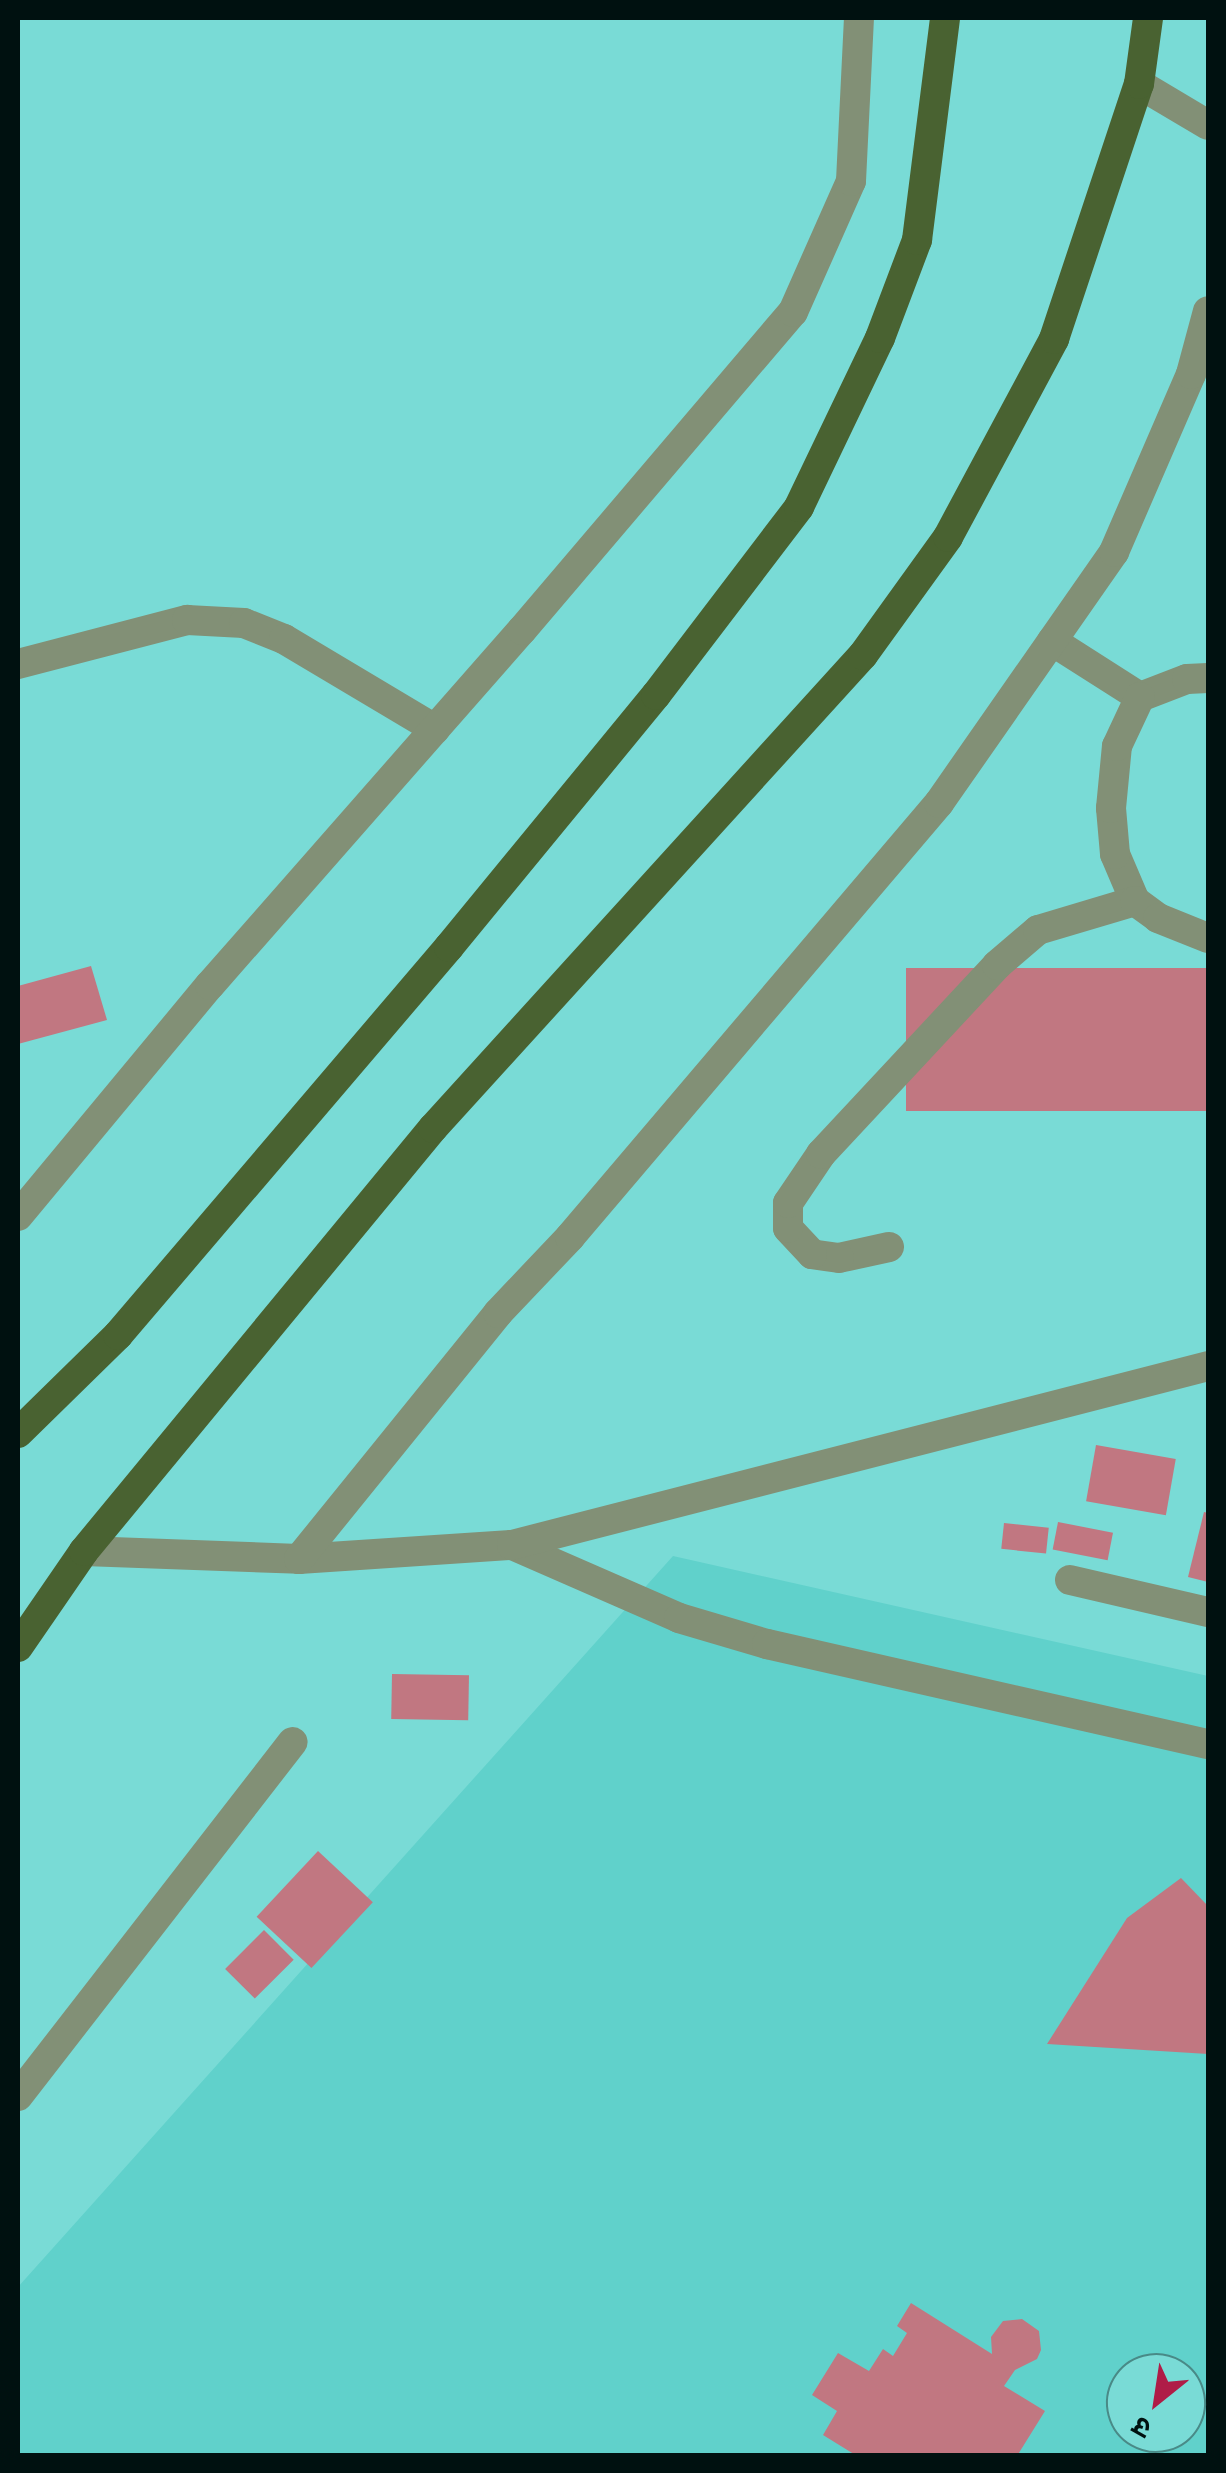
<!DOCTYPE html>
<html>
<head>
<meta charset="utf-8">
<style>
  body { margin:0 }
  #map { position:relative; width:1226px; height:2473px; overflow:hidden; background:#79dbd6; font-family:Signika,"Noto Sans Devanagari",sans-serif }
  div>[style] { position:absolute }
  [style*='--x'] { left:calc(var(--x)*1px); top:calc(var(--y)*1px); width:calc(var(--w)*1px); rotate:calc(var(--a)*1deg) }
  .built>* { inset:0; background:#60d1cb }
  .building>* { inset:0; background:#c17781; transform-origin:0 0 }
  .minor>* { height:30px; margin:-15px; padding:0 15px; transform-origin:15px; border-radius:15px; background:#829076 }
  .major>* { height:30px; margin:-15px; padding:0 15px; transform-origin:15px; border-radius:15px; background:#496231 }
  span { translate:-50% -50%; white-space:nowrap; text-align:center; line-height:1.15; -webkit-text-stroke:8px #79dbd6; paint-order:stroke }
  .frame { position:absolute; inset:0; border:20px solid #001110; pointer-events:none }
  .north { position:absolute; left:1106px; top:2353px; width:100px; height:100px; box-sizing:border-box; background:#79dbd6; border:2px solid #498a87; border-radius:50%; rotate:210deg; font-size:28px; font-weight:700; line-height:40px; text-align:center; color:#001110 }
  .north::after { content:''; display:block; margin:auto; width:35px; height:45px; background:#af1c47; clip-path:polygon(50% 0,100% 100%,50% 72%,0 100%) }
</style>
</head>
<body>
<div id="map">
  <div class="built">
    <i style="clip-path:polygon(evenodd,673px 1556px,1208px 1676px,1208px 2455px,18px 2456px,18px 2287px,673px 1556px,1126px 2373px,1186px 2373px,1186px 2433px,1126px 2433px,1126px 2373px)"></i>
  </div>
  <div class="building">
    <i style="clip-path:polygon(91px 966px,107px 1020px,18px 1044px,18px 986px)"></i>
    <i style="left:1208px;top:968px;width:143px;height:302px;rotate:90deg"></i>
    <i style="left:1096px;top:1445px;width:81px;height:57px;rotate:10deg"></i>
    <i style="clip-path:polygon(1204px 1512px,1208px 1513px,1208px 1582px,1188px 1577px)"></i>
    <i style="left:1058px;top:1522px;width:56px;height:28px;rotate:11deg"></i>
    <i style="left:1004px;top:1523px;width:45px;height:26px;rotate:6deg"></i>
    <i style="left:392px;top:1674px;width:77px;height:45px;rotate:1deg"></i>
    <i style="left:318px;top:1851px;width:75px;height:90px;rotate:43deg"></i>
    <i style="clip-path:polygon(1181px 1878px,1208px 1906px,1208px 2054px,1047px 2044px,1127px 1918px)"></i>
    <i style="left:264px;top:1930px;width:42px;height:55px;rotate:45deg"></i>
    <i style="clip-path:polygon(911px 2303px,992px 2354px,991px 2337px,1003px 2321px,1022px 2319px,1039px 2331px,1041px 2350px,1037px 2359px,1015px 2370px,1004px 2386px,1045px 2411px,1017px 2456px,857px 2456px,823px 2435px,837px 2411px,812px 2395px,838px 2353px,869px 2371px,883px 2349px,893px 2356px,907px 2333px,897px 2326px)"></i>
  </div>
  <div class="minor">
    <i style="--x:1139;--y:84;--w:80;--a:30.7"></i>
    <i style="--x:1052;--y:641;--w:104;--a:32.5"></i>
    <i style="--x:1140;--y:697;--w:50;--a:-21"></i>
    <i style="--x:1187;--y:679;--w:21;--a:-3"></i>
    <i style="--x:18;--y:664;--w:175;--a:-14.6"></i>
    <i style="--x:187;--y:620;--w:57;--a:3"></i>
    <i style="--x:244;--y:623;--w:43;--a:21.8"></i>
    <i style="--x:284;--y:639;--w:176;--a:30.8"></i>
    <i style="--x:1135;--y:901;--w:51;--a:-113.1"></i>
    <i style="--x:1115;--y:854;--w:46;--a:-95"></i>
    <i style="--x:1111;--y:808;--w:62;--a:-84.5"></i>
    <i style="--x:1117;--y:746;--w:54;--a:-64.9"></i>
    <i style="--x:18;--y:1216;--w:300;--a:-50.3"></i>
    <i style="--x:210;--y:985;--w:473;--a:-48.7"></i>
    <i style="--x:522;--y:630;--w:418;--a:-49.6"></i>
    <i style="--x:793;--y:312;--w:143;--a:-66.1"></i>
    <i style="--x:851;--y:181;--w:163;--a:-87.2"></i>
    <i style="--x:889;--y:1247;--w:51;--a:167.6"></i>
    <i style="--x:839;--y:1258;--w:27;--a:-172"></i>
    <i style="--x:812;--y:1254;--w:35;--a:-133"></i>
    <i style="--x:788;--y:1228;--w:25;--a:-90"></i>
    <i style="--x:788;--y:1203;--w:59;--a:-56"></i>
    <i style="--x:821;--y:1154;--w:258;--a:-47"></i>
    <i style="--x:997;--y:965;--w:54;--a:-40.5"></i>
    <i style="--x:1038;--y:930;--w:101;--a:-16.6"></i>
    <i style="--x:1135;--y:901;--w:29;--a:36"></i>
    <i style="--x:1158;--y:918;--w:54;--a:21.8"></i>
    <i style="--x:512;--y:1545;--w:182;--a:23.6"></i>
    <i style="--x:679;--y:1618;--w:92;--a:16.5"></i>
    <i style="--x:767;--y:1644;--w:452;--a:12.8"></i>
    <i style="--x:84;--y:1551;--w:215;--a:2.1"></i>
    <i style="--x:299;--y:1559;--w:213;--a:-3.8"></i>
    <i style="--x:512;--y:1545;--w:719;--a:-14.42"></i>
    <i style="--x:299;--y:1559;--w:316;--a:-51"></i>
    <i style="--x:498;--y:1313;--w:105;--a:-46.5"></i>
    <i style="--x:570;--y:1237;--w:570;--a:-49.63"></i>
    <i style="--x:939;--y:803;--w:306;--a:-55.1"></i>
    <i style="--x:1114;--y:552;--w:194;--a:-66.6"></i>
    <i style="--x:1191;--y:374;--w:65;--a:-74.9"></i>
    <i style="--x:1070;--y:1580;--w:142;--a:13.1"></i>
    <i style="--x:18;--y:2096;--w:448;--a:-52.2"></i>
  </div>
  <div class="major">
    <i style="--x:18;--y:1433;--w:140;--a:-44.4"></i>
    <i style="--x:118;--y:1335;--w:510;--a:-49.53"></i>
    <i style="--x:449;--y:947;--w:326;--a:-50.6"></i>
    <i style="--x:656;--y:695;--w:236;--a:-52.7"></i>
    <i style="--x:799;--y:507;--w:187;--a:-64.4"></i>
    <i style="--x:880;--y:338;--w:105;--a:-69.3"></i>
    <i style="--x:917;--y:240;--w:224;--a:-82.8"></i>
    <i style="--x:18;--y:1647;--w:116;--a:-55.5"></i>
    <i style="--x:84;--y:1551;--w:548;--a:-50.48"></i>
    <i style="--x:433;--y:1128;--w:639;--a:-47.73"></i>
    <i style="--x:863;--y:655;--w:145;--a:-54.2"></i>
    <i style="--x:948;--y:537;--w:225;--a:-61.8"></i>
    <i style="--x:1054;--y:339;--w:269;--a:-71.6"></i>
    <i style="--x:1139;--y:84;--w:67;--a:-82.2"></i>
  </div>
  <div class="frame"></div>
  <div class="north">उ</div>
</div>
</body>
</html>
